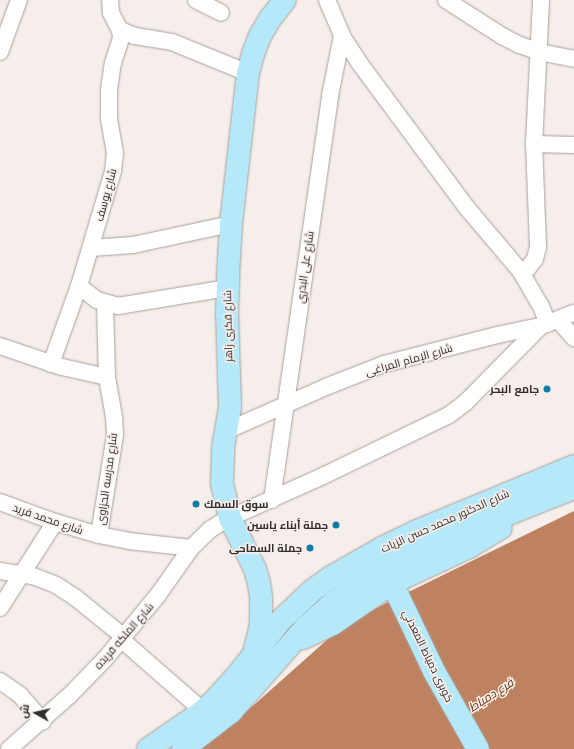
<!DOCTYPE html>
<html>
<head>
<meta charset="utf-8">
<style>
  body { margin:0 }
  #map { position:relative; width:574px; height:749px; overflow:hidden; background:#f6eeeb; font-family:"Open Sans",Cairo,sans-serif }
  div>[style] { position:absolute }
  [style*='--x'] { left:calc(var(--x)*1px); top:calc(var(--y)*1px); width:calc(var(--w)*1px); rotate:calc(var(--a)*1deg) }
  .water>* { inset:0; background:#bf8260 }
  .roads { filter:drop-shadow(0 0 1px #a7a09c) drop-shadow(0 0 1px #a7a09c) }
  .street>* { height:16px; margin:-8px; padding:0 8px; transform-origin:8px; border-radius:8px; background:#fff }
  .secondary>* { height:22px; margin:-11px; padding:0 11px; transform-origin:11px; border-radius:11px; background:#b5e8f9 }
  .dots>* { width:11px; height:11px; translate:-50% -50%; box-sizing:border-box; border:2px solid #f6eeeb; border-radius:50% }
  span { translate:-50% -50%; white-space:nowrap; text-align:center; line-height:1.15; -webkit-text-stroke:3px #f6eeeb; paint-order:stroke }
  .street-label { font-size:11px; color:#322f2e }
  .poi-label { font-size:11px; color:#322f2e; font-weight:700 }
  .right { translate:-100% -50%; text-align:right }
  .left { translate:0 -50%; text-align:left }
  .water-label { font-size:12px; color:#6a3008; font-style:italic }
  .north { position:absolute; left:16px; top:693px; width:40px; height:40px; -webkit-text-stroke:3px #f6eeeb; paint-order:stroke; rotate:278deg; font-size:11px; font-weight:700; line-height:16px; text-align:center; color:#322f2e }
  .north::after { content:''; display:block; margin:auto; width:14px; height:18px; background:#322f2e; clip-path:polygon(50% 0,100% 100%,50% 72%,0 100%) }
</style>
</head>
<body>
<div id="map">
  <div class="water">
    <i style="clip-path:polygon(574px 511px,574px 749px,198px 749px,255px 704px,338px 630px,382px 605px)"></i>
  </div>
  <div class="roads">
    <div class="street">
      <i style="--x:196;--y:0;--w:28;--a:27"></i>
      <i style="--x:327;--y:0;--w:39;--a:67"></i>
      <i style="--x:342;--y:36;--w:33;--a:57"></i>
      <i style="--x:360;--y:64;--w:179;--a:53.4"></i>
      <i style="--x:467;--y:208;--w:84;--a:49.8"></i>
      <i style="--x:521;--y:272;--w:39;--a:60"></i>
      <i style="--x:541;--y:306;--w:19;--a:69"></i>
      <i style="--x:446;--y:0;--w:67;--a:32.7"></i>
      <i style="--x:502;--y:36;--w:20;--a:27"></i>
      <i style="--x:520;--y:45;--w:20;--a:20"></i>
      <i style="--x:539;--y:52;--w:36;--a:11"></i>
      <i style="--x:120;--y:30;--w:16;--a:22"></i>
      <i style="--x:135;--y:36;--w:37;--a:9"></i>
      <i style="--x:172;--y:42;--w:82;--a:22.2"></i>
      <i style="--x:0;--y:52;--w:55;--a:-69.9"></i>
      <i style="--x:534;--y:144;--w:40;--a:1.4"></i>
      <i style="--x:91;--y:248;--w:42;--a:-4.1"></i>
      <i style="--x:133;--y:245;--w:100;--a:-12.1"></i>
      <i style="--x:521;--y:272;--w:8;--a:-30"></i>
      <i style="--x:528;--y:268;--w:11;--a:-52"></i>
      <i style="--x:535;--y:259;--w:12;--a:-76"></i>
      <i style="--x:538;--y:247;--w:103;--a:-92.2"></i>
      <i style="--x:534;--y:144;--w:144;--a:-87.2"></i>
      <i style="--x:79;--y:286;--w:23;--a:38"></i>
      <i style="--x:97;--y:300;--w:22;--a:16"></i>
      <i style="--x:118;--y:306;--w:110;--a:-9.4"></i>
      <i style="--x:559;--y:321;--w:23;--a:49"></i>
      <i style="--x:0;--y:346;--w:65;--a:18.7"></i>
      <i style="--x:62;--y:367;--w:46;--a:12.5"></i>
      <i style="--x:51;--y:364;--w:83;--a:-70.3"></i>
      <i style="--x:79;--y:286;--w:120;--a:-73.5"></i>
      <i style="--x:113;--y:171;--w:18;--a:-84"></i>
      <i style="--x:115;--y:153;--w:36;--a:-100"></i>
      <i style="--x:109;--y:118;--w:28;--a:-90"></i>
      <i style="--x:109;--y:90;--w:27;--a:-82"></i>
      <i style="--x:113;--y:63;--w:26;--a:-72"></i>
      <i style="--x:121;--y:38;--w:8;--a:-97"></i>
      <i style="--x:120;--y:30;--w:19;--a:-118"></i>
      <i style="--x:111;--y:13;--w:13;--a:-94"></i>
      <i style="--x:226;--y:431;--w:111;--a:-23.8"></i>
      <i style="--x:328;--y:386;--w:60;--a:-21.4"></i>
      <i style="--x:384;--y:364;--w:117;--a:-14.4"></i>
      <i style="--x:497;--y:335;--w:45;--a:-11.6"></i>
      <i style="--x:541;--y:326;--w:35;--a:-22"></i>
      <i style="--x:272;--y:500;--w:408;--a:-81.8"></i>
      <i style="--x:330;--y:96;--w:61;--a:-78.7"></i>
      <i style="--x:0;--y:502;--w:59;--a:20"></i>
      <i style="--x:55;--y:522;--w:46;--a:16.5"></i>
      <i style="--x:99;--y:535;--w:31;--a:11"></i>
      <i style="--x:129;--y:541;--w:62;--a:6.4"></i>
      <i style="--x:99;--y:535;--w:101;--a:-80.9"></i>
      <i style="--x:115;--y:435;--w:18;--a:-93"></i>
      <i style="--x:114;--y:417;--w:41;--a:-99.9"></i>
      <i style="--x:107;--y:377;--w:73;--a:-91.6"></i>
      <i style="--x:0;--y:571;--w:33;--a:9"></i>
      <i style="--x:33;--y:576;--w:25;--a:21"></i>
      <i style="--x:56;--y:585;--w:24;--a:33"></i>
      <i style="--x:76;--y:598;--w:62;--a:39.1"></i>
      <i style="--x:0;--y:608;--w:102;--a:-57.4"></i>
      <i style="--x:122;--y:640;--w:108;--a:41.2"></i>
      <i style="--x:0;--y:681;--w:24;--a:35"></i>
      <i style="--x:20;--y:695;--w:35;--a:49"></i>
      <i style="--x:9;--y:749;--w:81;--a:-41.5"></i>
      <i style="--x:70;--y:695;--w:50;--a:-45.8"></i>
      <i style="--x:105;--y:659;--w:83;--a:-50.4"></i>
      <i style="--x:158;--y:595;--w:57;--a:-54.9"></i>
      <i style="--x:191;--y:548;--w:28;--a:-44"></i>
      <i style="--x:211;--y:529;--w:17;--a:-33"></i>
      <i style="--x:225;--y:520;--w:107;--a:-24.2"></i>
      <i style="--x:323;--y:476;--w:140;--a:-25.8"></i>
      <i style="--x:449;--y:415;--w:21;--a:-37"></i>
      <i style="--x:466;--y:402;--w:107;--a:-45.4"></i>
    </div>
    <div class="secondary">
      <i style="--x:392;--y:583;--w:100;--a:64.5"></i>
      <i style="--x:435;--y:673;--w:87;--a:60.5"></i>
      <i style="--x:303;--y:638;--w:33;--a:-25"></i>
      <i style="--x:333;--y:624;--w:72;--a:-34.8"></i>
      <i style="--x:392;--y:583;--w:85;--a:-25.1"></i>
      <i style="--x:469;--y:547;--w:37;--a:-31"></i>
      <i style="--x:254;--y:653;--w:29;--a:-76"></i>
      <i style="--x:261;--y:625;--w:28;--a:-90"></i>
      <i style="--x:261;--y:597;--w:14;--a:-98"></i>
      <i style="--x:259;--y:583;--w:15;--a:-106"></i>
      <i style="--x:255;--y:569;--w:57;--a:-116.1"></i>
      <i style="--x:230;--y:518;--w:36;--a:-103"></i>
      <i style="--x:222;--y:483;--w:35;--a:-88"></i>
      <i style="--x:223;--y:448;--w:42;--a:-80.3"></i>
      <i style="--x:230;--y:407;--w:94;--a:-91.8"></i>
      <i style="--x:227;--y:313;--w:38;--a:-88"></i>
      <i style="--x:228;--y:275;--w:51;--a:-86.6"></i>
      <i style="--x:231;--y:224;--w:152;--a:-83.6"></i>
      <i style="--x:248;--y:73;--w:20;--a:-75"></i>
      <i style="--x:253;--y:54;--w:19;--a:-69"></i>
      <i style="--x:260;--y:36;--w:20;--a:-60"></i>
      <i style="--x:270;--y:19;--w:24;--a:-52"></i>
      <i style="--x:148;--y:749;--w:67;--a:-34.6"></i>
      <i style="--x:203;--y:711;--w:15;--a:-42"></i>
      <i style="--x:214;--y:701;--w:31;--a:-48"></i>
      <i style="--x:235;--y:678;--w:74;--a:-51.6"></i>
      <i style="--x:281;--y:620;--w:44;--a:-43.2"></i>
      <i style="--x:313;--y:590;--w:22;--a:-36"></i>
      <i style="--x:331;--y:577;--w:59;--a:-29.6"></i>
      <i style="--x:382;--y:548;--w:37;--a:-26"></i>
      <i style="--x:415;--y:532;--w:172;--a:-22.5"></i>
      <i style="--x:183;--y:749;--w:61;--a:-37.6"></i>
      <i style="--x:231;--y:712;--w:112;--a:-48.6"></i>
      <i style="--x:305;--y:628;--w:38;--a:-42"></i>
      <i style="--x:333;--y:603;--w:34;--a:-38"></i>
      <i style="--x:360;--y:582;--w:35;--a:-31"></i>
      <i style="--x:390;--y:564;--w:34;--a:-27"></i>
      <i style="--x:420;--y:549;--w:166;--a:-21.6"></i>
    </div>
  </div>
  <div class="dots">
    <i style="left:547px;top:389px;background:#0f7da6"></i>
    <i style="left:196px;top:504px;background:#0f7da6"></i>
    <i style="left:336px;top:525px;background:#0f7da6"></i>
    <i style="left:310px;top:548px;background:#0f7da6"></i>
  </div>
  <div class="street-label">
    <span style="left:106px;top:195px;rotate:-75deg">شارع يوسف</span>
    <span style="left:305px;top:267px;rotate:-82deg">شارع على البدري</span>
    <span style="left:228px;top:326px;rotate:-91deg">شارع فكرى زاهر</span>
    <span style="left:409px;top:360px;rotate:-16deg">شارع الإمام المراغى</span>
    <span style="left:107px;top:479px;rotate:-82deg">شارع مدرسه الحزاوى</span>
    <span style="left:48px;top:519px;rotate:19deg">شارع محمد فريد</span>
    <span style="left:445px;top:521px;rotate:-24deg">شارع الدكتور محمد حسن الزيات</span>
    <span style="left:124px;top:636px;rotate:-49deg">شارع الملكه فريده</span>
    <span style="left:428px;top:656px;rotate:64deg">كوبرى دمياط المعدني</span>
  </div>
  <div class="poi-label">
    <span class="right" style="left:539px;top:389px">جامع البحر</span>
    <span class="left" style="left:204px;top:504px">سوق السمك</span>
    <span class="right" style="left:328px;top:525px">جملة أبناء ياسين</span>
    <span class="right" style="left:302px;top:548px">جملة السماحى</span>
  </div>
  <div class="water-label">
    <span style="left:491px;top:695px;rotate:-33deg">فرع دمياط</span>
  </div>
  <div class="north">ش</div>
</div>
</body>
</html>
